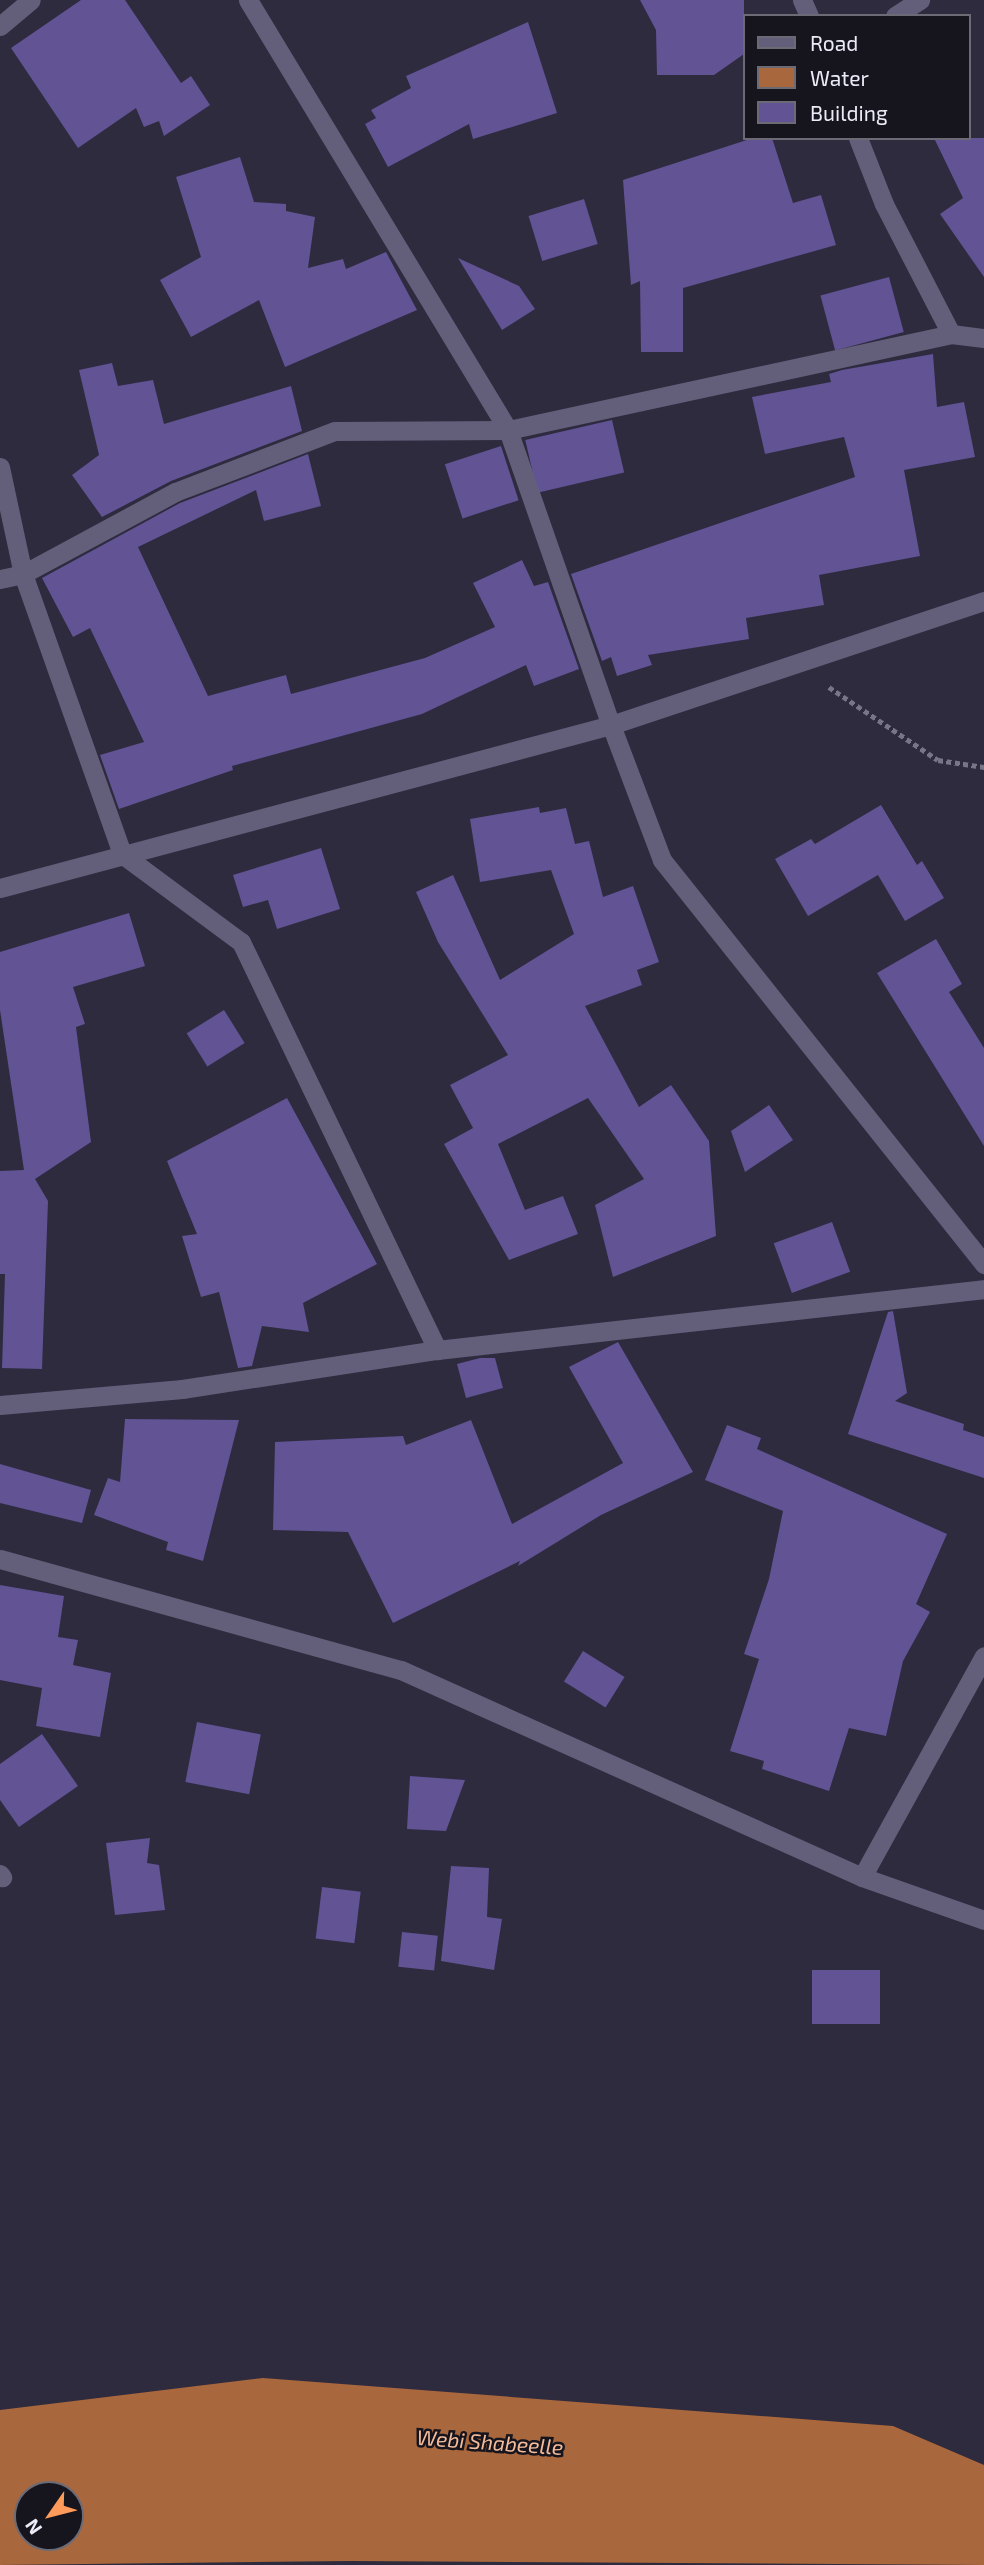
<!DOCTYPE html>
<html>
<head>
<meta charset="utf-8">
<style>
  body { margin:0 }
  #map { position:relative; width:984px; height:2565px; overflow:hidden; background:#2e2b3f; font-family:"Exo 2",sans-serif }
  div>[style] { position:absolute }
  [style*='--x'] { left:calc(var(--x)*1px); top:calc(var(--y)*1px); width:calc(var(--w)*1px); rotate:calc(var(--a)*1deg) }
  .water>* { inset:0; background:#a8673d }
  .building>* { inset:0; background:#615394; transform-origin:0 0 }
  .path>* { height:4.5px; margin-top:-2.25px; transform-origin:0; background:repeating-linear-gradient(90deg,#777586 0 5px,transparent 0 8.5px) }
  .minor>* { height:19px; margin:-9.5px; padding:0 9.5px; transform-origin:9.5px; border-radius:9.5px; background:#635f7b }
  .tertiary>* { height:19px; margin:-9.5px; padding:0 9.5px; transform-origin:9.5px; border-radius:9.5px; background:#635f7b }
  span { translate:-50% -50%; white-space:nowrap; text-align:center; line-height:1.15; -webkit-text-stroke:5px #16151e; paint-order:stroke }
  .water-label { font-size:21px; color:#f4bc9a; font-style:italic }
  .legend { position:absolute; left:743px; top:14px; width:228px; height:126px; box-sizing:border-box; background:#16151e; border:2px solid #6c6b75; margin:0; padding:9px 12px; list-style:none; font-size:21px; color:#ecebf8 }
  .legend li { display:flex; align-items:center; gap:14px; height:35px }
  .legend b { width:35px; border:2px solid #6c6b75 }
  .north { position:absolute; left:14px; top:2481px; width:70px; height:70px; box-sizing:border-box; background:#16151e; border:2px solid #6c6b75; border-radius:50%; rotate:235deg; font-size:19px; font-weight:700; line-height:28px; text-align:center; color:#ecebf8 }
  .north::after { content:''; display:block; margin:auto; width:24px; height:32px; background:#ff9b5a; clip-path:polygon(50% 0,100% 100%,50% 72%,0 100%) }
</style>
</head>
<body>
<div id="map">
  <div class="water">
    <i style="clip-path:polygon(evenodd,263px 2378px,893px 2426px,984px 2465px,984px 2565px,350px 2561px,0 2565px,0 2410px,263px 2378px,28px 2495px,70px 2495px,70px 2537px,28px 2537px,28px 2495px)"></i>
  </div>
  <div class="building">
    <i style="clip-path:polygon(81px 0,125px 0,181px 83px,191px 76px,210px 105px,164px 136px,159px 121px,144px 127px,136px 108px,78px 148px,11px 48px)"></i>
    <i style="clip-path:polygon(640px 0,744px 0,744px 54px,714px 75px,657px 75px,656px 30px)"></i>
    <i style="clip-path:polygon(528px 22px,557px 113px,473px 139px,469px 124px,388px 167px,365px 124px,376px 118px,371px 110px,411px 88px,406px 76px)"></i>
    <i style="clip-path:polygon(753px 138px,772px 138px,793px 203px,821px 195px,836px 245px,683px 288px,683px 352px,641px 352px,640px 281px,631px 285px,623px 180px)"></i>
    <i style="clip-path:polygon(934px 138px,984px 138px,984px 277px,940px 214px,963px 198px)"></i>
    <i style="clip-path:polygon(240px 157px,254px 202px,286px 204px,286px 211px,315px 217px,308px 268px,343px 259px,346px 269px,386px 252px,417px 310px,285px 367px,259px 300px,191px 337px,160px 280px,201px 257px,176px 177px)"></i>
    <i style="left:584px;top:199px;width:47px;height:58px;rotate:73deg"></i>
    <i style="clip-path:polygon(458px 258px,519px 286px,535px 309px,502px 330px)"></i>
    <i style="left:889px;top:277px;width:57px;height:71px;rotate:75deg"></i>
    <i style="clip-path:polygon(933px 354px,937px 407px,964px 402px,975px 457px,904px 470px,920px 556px,819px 575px,824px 605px,746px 618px,749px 639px,648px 655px,652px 665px,617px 676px,611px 657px,602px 661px,571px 574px,855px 477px,844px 437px,765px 454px,752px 397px,831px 382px,829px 374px,842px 370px)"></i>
    <i style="clip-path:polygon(112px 363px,118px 386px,153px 380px,164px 424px,291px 386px,302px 431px,171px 481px,102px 517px,72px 475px,99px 455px,79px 370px)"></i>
    <i style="left:612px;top:420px;width:54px;height:89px;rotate:77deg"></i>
    <i style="left:501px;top:446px;width:57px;height:59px;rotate:72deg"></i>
    <i style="clip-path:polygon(308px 454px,321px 506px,264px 521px,256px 490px,138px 547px,208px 696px,286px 675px,291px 694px,425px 658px,495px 627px,473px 583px,522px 560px,534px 586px,548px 582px,579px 669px,534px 686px,526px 665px,422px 714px,232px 766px,233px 770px,119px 809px,100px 755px,144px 742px,90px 628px,73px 637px,42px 578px,180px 503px)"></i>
    <i style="clip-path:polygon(881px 805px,917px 865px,922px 861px,944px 898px,905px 921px,878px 875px,808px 916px,775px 859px,811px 839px,815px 844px)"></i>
    <i style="clip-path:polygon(539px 807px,540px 813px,566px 808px,575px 844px,589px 841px,603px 897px,633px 886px,659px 962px,637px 970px,642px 985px,585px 1006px,639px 1107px,671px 1085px,709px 1141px,716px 1236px,613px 1277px,595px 1205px,644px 1179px,588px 1098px,498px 1144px,525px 1210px,563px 1196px,578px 1234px,509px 1260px,444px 1144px,473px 1128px,450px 1085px,508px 1055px,438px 942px,416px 892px,453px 875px,500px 980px,574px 934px,551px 870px,480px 882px,470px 819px)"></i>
    <i style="clip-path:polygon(321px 848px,340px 909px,277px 929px,268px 900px,243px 907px,233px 875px)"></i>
    <i style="clip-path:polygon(129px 913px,145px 966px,73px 987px,85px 1024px,76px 1027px,91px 1142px,35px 1179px,48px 1201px,42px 1369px,2px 1368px,5px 1274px,0 1274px,0 1171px,24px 1170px,0 1010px,0 952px)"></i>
    <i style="clip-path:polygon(936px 939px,962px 984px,949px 992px,984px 1048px,984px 1146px,877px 973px)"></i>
    <i style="left:224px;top:1010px;width:39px;height:44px;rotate:58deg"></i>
    <i style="clip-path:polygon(287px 1098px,377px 1264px,303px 1303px,309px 1332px,262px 1326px,252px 1366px,238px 1368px,219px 1292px,201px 1297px,182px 1236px,197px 1234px,167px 1161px)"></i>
    <i style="clip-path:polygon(769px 1105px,793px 1140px,745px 1172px,731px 1131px)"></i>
    <i style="left:832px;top:1222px;width:53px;height:62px;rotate:70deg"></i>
    <i style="clip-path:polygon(893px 1311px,907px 1393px,895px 1401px,964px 1424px,963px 1430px,984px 1437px,984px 1478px,848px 1434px,888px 1312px)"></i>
    <i style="clip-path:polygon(618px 1342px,693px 1472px,601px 1515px,518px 1566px,520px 1561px,393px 1623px,348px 1532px,273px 1530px,275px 1442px,403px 1436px,406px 1445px,471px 1420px,512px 1524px,623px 1463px,569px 1367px)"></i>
    <i style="clip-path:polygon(480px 1358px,495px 1358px,503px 1388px,466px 1398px,457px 1364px)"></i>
    <i style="clip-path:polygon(125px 1419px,239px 1420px,203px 1561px,166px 1550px,168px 1542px,94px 1515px,108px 1478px,120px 1482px)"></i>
    <i style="clip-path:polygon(727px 1425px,761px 1438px,757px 1449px,947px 1534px,916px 1604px,930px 1612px,903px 1661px,886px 1736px,849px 1728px,829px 1791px,762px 1769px,764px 1761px,730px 1751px,759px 1659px,744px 1654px,769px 1579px,783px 1511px,705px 1480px)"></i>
    <i style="clip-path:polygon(0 1464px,91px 1490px,82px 1523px,0 1503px)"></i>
    <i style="clip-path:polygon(0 1585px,64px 1596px,58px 1637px,78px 1640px,73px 1665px,111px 1673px,100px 1737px,36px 1726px,42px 1688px,0 1680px)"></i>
    <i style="left:583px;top:1651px;width:49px;height:36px;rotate:32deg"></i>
    <i style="left:197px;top:1722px;width:65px;height:61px;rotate:11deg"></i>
    <i style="clip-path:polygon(42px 1734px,78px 1786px,19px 1827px,0 1800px,0 1764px)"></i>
    <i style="clip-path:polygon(410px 1776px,465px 1780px,446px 1831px,407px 1829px)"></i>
    <i style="clip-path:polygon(150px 1838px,147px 1863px,159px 1865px,165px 1910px,115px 1915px,106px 1843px)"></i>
    <i style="clip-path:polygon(451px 1866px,489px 1868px,487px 1917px,502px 1919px,494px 1970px,441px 1961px)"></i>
    <i style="left:322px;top:1887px;width:39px;height:52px;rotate:7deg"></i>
    <i style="left:402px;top:1932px;width:36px;height:35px;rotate:6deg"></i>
    <i style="left:812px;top:1970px;width:68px;height:54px"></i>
  </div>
  <div class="path">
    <i style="--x:829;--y:687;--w:131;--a:33.8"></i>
    <i style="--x:938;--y:760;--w:47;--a:8.7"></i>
  </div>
  <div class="minor">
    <i style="--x:248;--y:0;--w:502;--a:58.84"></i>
    <i style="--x:508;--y:430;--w:312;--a:70.8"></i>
    <i style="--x:802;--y:0;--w:17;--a:66"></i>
    <i style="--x:895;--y:16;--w:30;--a:-33"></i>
    <i style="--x:0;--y:26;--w:40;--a:-40"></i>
    <i style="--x:858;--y:138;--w:71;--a:68.5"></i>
    <i style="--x:884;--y:204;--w:146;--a:62.7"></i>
    <i style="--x:0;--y:467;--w:109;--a:77.9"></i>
    <i style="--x:23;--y:574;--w:297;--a:70.5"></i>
    <i style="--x:122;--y:854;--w:148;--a:36.5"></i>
    <i style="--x:241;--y:942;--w:453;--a:64.3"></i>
    <i style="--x:0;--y:579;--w:24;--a:-12"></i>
    <i style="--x:23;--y:574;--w:173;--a:-28.3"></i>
    <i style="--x:175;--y:492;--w:171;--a:-20.9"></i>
    <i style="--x:335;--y:431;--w:173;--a:-0.3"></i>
    <i style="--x:508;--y:430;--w:453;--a:-12.2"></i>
    <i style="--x:951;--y:334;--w:33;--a:7"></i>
    <i style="--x:0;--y:1405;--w:183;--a:-5"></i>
    <i style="--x:182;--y:1389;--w:258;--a:-8.7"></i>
    <i style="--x:437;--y:1350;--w:550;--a:-6.36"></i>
    <i style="--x:0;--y:1559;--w:416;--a:15.5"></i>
    <i style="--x:401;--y:1670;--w:505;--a:24.18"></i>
    <i style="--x:862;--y:1877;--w:129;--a:19.4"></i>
    <i style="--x:0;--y:1874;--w:4;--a:56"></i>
    <i style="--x:862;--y:1877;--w:252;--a:-61.1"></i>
  </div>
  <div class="tertiary">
    <i style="--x:611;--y:725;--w:144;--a:69.3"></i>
    <i style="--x:662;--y:860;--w:517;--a:51.44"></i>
    <i style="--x:0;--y:888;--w:632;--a:-14.94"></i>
    <i style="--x:611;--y:725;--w:393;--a:-18.4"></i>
  </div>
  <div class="water-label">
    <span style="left:490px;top:2442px;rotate:4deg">Webi Shabeelle</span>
  </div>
  <ul class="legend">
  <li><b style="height:9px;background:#635f7b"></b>Road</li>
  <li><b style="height:19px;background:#a8673d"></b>Water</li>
  <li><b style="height:19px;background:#615394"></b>Building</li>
  </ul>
  <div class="north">N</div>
</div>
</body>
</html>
